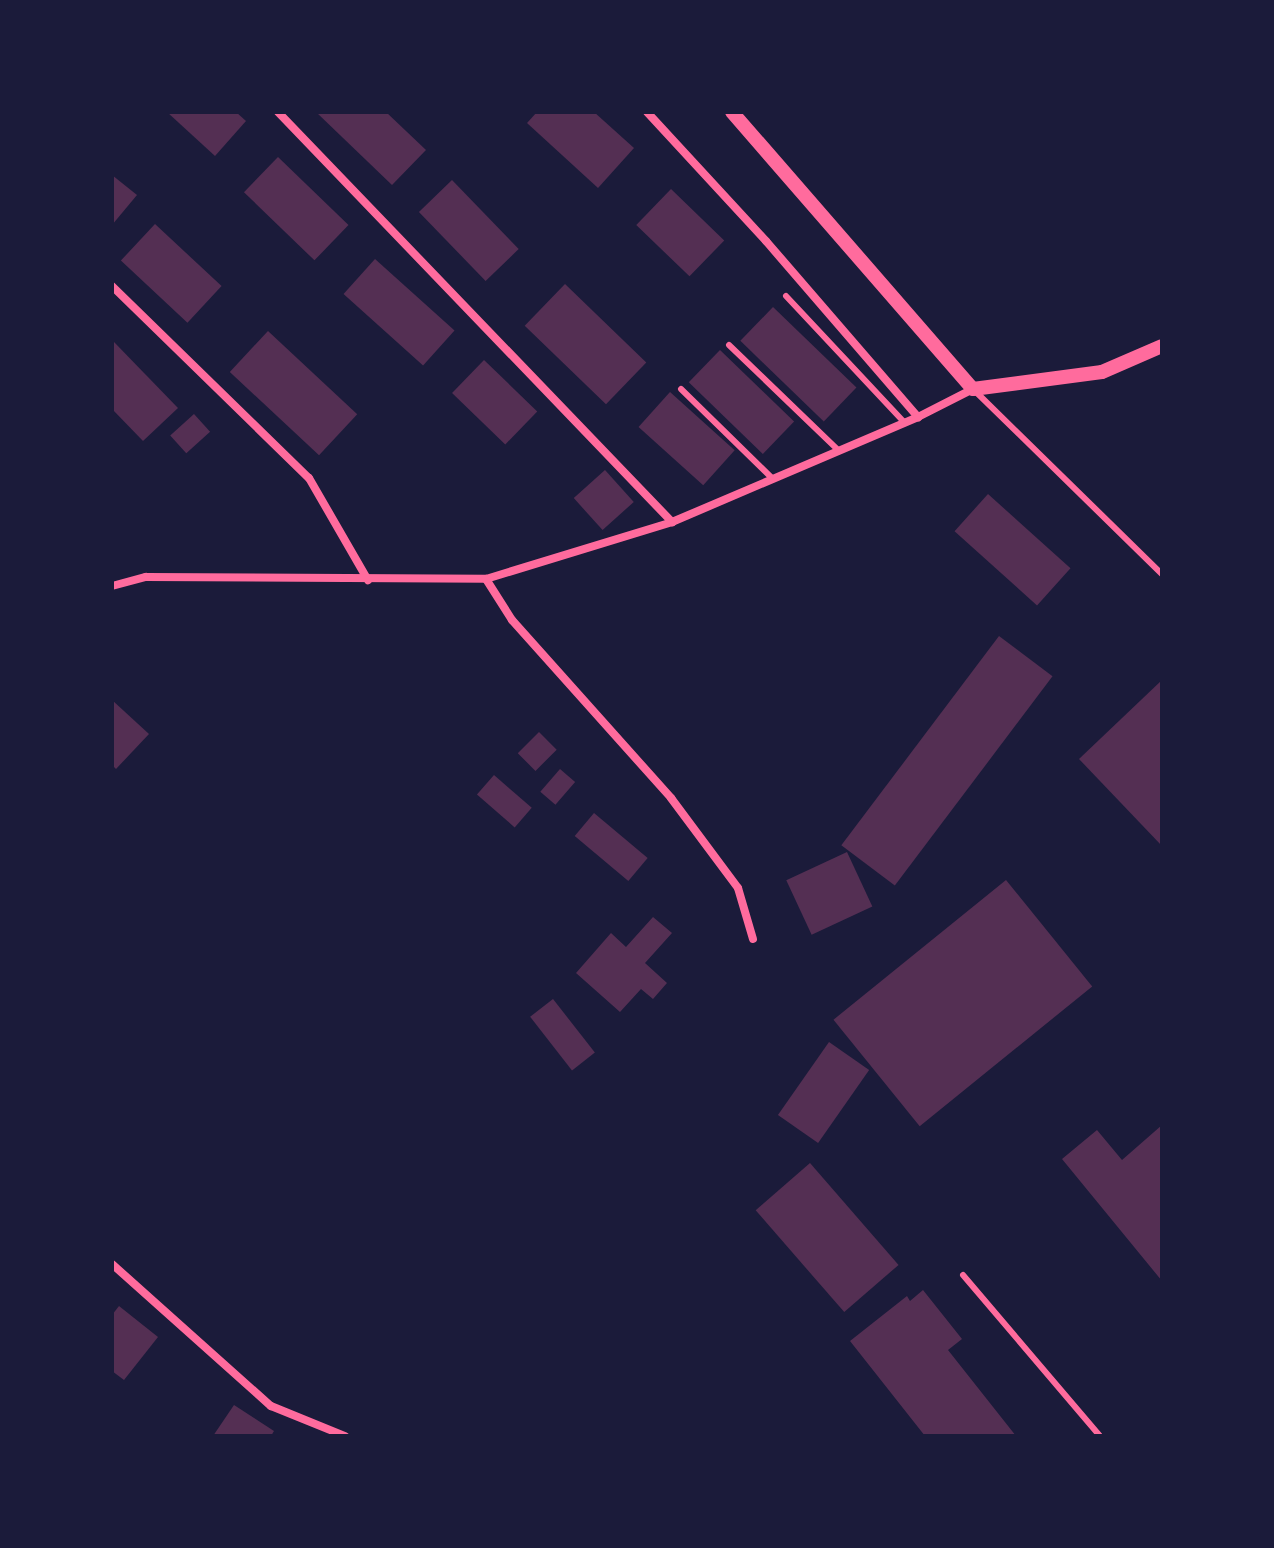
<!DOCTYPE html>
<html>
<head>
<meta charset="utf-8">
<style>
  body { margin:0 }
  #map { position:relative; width:1274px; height:1548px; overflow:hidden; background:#1b1b3a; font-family:"Exo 2",sans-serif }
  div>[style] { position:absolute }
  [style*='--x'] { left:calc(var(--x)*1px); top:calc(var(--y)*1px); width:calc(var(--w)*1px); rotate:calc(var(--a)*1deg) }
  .building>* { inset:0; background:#542f53; transform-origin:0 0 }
  .service>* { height:6px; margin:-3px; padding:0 3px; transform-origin:3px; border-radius:3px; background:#ff6b9d }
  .minor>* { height:8px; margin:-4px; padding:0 4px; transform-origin:4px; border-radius:4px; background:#ff6b9d }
  .tertiary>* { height:14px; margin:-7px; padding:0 7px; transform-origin:7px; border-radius:7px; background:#ff6b9d }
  span { translate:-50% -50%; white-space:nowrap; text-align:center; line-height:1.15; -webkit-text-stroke:6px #1b1b3a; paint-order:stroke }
  .frame { position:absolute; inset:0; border:114px solid #1b1b3a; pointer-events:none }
</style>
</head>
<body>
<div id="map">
  <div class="building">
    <i style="clip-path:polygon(167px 112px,236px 112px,246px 121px,215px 156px)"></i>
    <i style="clip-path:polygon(316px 112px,386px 112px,426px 150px,392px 185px)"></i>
    <i style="clip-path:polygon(537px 112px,594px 112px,634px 148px,598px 188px,527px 123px)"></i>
    <i style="left:278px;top:157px;width:98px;height:49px;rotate:44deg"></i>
    <i style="clip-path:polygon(112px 175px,137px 195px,112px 225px)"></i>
    <i style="left:452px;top:180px;width:96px;height:46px;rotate:46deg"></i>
    <i style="left:671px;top:189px;width:74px;height:50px;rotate:44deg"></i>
    <i style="left:155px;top:224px;width:91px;height:50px;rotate:43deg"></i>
    <i style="left:375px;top:259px;width:107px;height:47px;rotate:42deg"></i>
    <i style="left:565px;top:284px;width:113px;height:58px;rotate:44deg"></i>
    <i style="left:773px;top:307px;width:116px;height:47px;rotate:44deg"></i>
    <i style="left:268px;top:331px;width:122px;height:56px;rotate:43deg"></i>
    <i style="clip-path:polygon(114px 342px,178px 408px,143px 441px,112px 409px)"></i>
    <i style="left:720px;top:350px;width:103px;height:45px;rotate:44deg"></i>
    <i style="left:484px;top:360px;width:74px;height:46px;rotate:44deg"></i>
    <i style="left:670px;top:392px;width:87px;height:47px;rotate:42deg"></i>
    <i style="left:194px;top:414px;width:24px;height:32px;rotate:48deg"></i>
    <i style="left:605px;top:470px;width:43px;height:42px;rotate:48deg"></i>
    <i style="left:988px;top:494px;width:111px;height:50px;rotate:42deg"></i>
    <i style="left:999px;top:636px;width:67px;height:262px;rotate:37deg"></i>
    <i style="clip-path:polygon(1162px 680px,1162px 846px,1079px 759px)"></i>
    <i style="clip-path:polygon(112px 700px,149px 734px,116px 769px,112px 765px)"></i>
    <i style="left:539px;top:732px;width:25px;height:30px;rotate:45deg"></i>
    <i style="left:560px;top:769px;width:20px;height:30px;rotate:41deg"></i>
    <i style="left:494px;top:775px;width:50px;height:26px;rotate:41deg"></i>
    <i style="left:594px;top:813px;width:70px;height:30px;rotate:40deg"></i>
    <i style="left:847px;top:852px;width:60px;height:67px;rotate:65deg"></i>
    <i style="left:1006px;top:880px;width:137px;height:222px;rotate:51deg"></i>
    <i style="clip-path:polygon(653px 917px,672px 933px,645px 963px,667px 983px,653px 999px,641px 989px,620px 1012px,576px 973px,611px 933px,626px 947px)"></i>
    <i style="left:553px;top:999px;width:68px;height:29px;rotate:52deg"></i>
    <i style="left:829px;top:1042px;width:49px;height:89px;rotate:35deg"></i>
    <i style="clip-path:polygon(1162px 1125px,1162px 1281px,1062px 1159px,1097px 1130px,1122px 1160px)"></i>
    <i style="left:810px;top:1163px;width:135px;height:72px;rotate:49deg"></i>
    <i style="clip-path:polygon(923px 1290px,962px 1339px,948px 1350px,1016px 1436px,925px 1436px,850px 1341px,907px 1296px,910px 1301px)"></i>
    <i style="clip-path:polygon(119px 1306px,158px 1337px,124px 1380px,112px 1371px,112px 1315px)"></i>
    <i style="clip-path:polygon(234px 1405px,274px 1431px,271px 1436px,213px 1436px)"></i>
  </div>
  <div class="service">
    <i style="--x:786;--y:296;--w:174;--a:46.9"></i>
    <i style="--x:729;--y:345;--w:153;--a:43.9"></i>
    <i style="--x:681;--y:389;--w:129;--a:44.4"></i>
    <i style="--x:975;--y:391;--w:262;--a:44.4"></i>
    <i style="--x:963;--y:1275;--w:211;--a:49.6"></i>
  </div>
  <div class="minor">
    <i style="--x:278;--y:112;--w:569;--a:46.14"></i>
    <i style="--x:647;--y:112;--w:176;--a:47.3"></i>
    <i style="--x:766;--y:241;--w:233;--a:49.2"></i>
    <i style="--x:112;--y:286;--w:275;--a:44.3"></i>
    <i style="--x:309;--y:478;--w:118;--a:60"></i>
    <i style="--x:486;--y:579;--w:49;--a:57.6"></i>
    <i style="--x:512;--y:620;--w:239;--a:48.2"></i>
    <i style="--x:671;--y:798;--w:112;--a:53.3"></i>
    <i style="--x:738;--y:888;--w:53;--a:73.6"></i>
    <i style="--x:112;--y:586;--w:35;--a:-15"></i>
    <i style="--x:146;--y:577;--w:340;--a:0.3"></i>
    <i style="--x:486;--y:579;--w:195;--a:-17"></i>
    <i style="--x:672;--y:522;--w:267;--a:-23.1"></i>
    <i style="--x:918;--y:417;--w:62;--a:-27"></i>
    <i style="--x:112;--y:1264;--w:213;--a:41.8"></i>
    <i style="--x:271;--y:1406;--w:80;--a:22.1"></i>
  </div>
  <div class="tertiary">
    <i style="--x:732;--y:112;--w:367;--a:49"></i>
    <i style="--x:973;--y:389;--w:130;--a:-7.5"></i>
    <i style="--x:1102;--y:372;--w:65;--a:-23.4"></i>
  </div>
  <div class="frame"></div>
</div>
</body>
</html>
